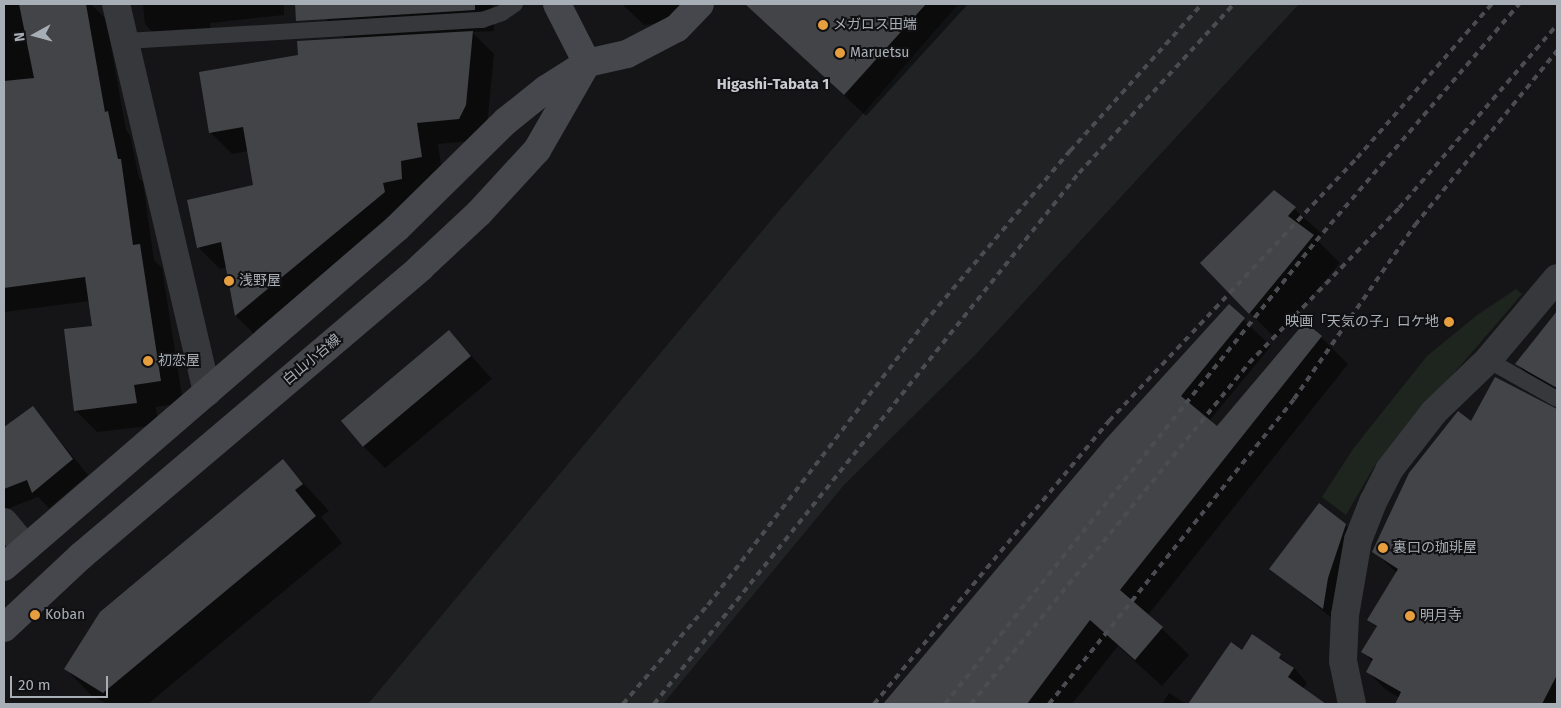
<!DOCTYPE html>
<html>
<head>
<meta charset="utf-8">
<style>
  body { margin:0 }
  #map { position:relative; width:1561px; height:708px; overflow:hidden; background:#151517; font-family:"Fira Sans","Noto Sans JP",sans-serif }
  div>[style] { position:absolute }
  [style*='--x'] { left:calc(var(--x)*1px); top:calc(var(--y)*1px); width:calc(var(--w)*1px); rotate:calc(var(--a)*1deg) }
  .built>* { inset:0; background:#212224 }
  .green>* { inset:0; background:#1e251e }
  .shadow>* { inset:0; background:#0007 }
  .building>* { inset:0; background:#424447; transform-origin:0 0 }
  .lane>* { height:16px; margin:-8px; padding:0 8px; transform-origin:8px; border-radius:8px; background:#37383c }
  .street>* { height:28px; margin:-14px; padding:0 14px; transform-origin:14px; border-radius:14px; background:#37383c }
  .secondary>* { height:28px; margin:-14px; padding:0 14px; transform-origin:14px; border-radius:14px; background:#45474c }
  .rail>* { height:4px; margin-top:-2px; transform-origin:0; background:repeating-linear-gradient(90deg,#4a4c51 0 6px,transparent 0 11px) }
  .dots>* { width:14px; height:14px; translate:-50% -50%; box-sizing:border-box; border:2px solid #101012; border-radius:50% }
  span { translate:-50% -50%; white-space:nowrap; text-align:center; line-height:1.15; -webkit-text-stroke:4px #101012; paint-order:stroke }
  .poi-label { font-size:14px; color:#a8aeb6 }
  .left { translate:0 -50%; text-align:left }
  .right { translate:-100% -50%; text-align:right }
  .street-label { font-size:14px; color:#a8aeb6 }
  .neighbourhood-label { font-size:15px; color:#c9ccd3; font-weight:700 }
  .frame { position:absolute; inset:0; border:5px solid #a8aeb6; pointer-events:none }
  .north { position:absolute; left:10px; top:10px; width:50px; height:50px; -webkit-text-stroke:4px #101012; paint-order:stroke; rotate:263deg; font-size:14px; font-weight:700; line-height:20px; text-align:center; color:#a8aeb6 }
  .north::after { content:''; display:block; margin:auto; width:18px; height:22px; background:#a8aeb6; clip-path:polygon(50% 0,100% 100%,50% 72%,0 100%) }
  .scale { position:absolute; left:10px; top:676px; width:98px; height:22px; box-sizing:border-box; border:2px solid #a8aeb6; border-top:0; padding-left:6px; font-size:15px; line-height:18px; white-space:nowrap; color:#a8aeb6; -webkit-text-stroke:4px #101012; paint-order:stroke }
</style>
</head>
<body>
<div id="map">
  <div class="built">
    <i style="clip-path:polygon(958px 4px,1299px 4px,976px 354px,844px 485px,663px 704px,368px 704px,778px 212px)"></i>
  </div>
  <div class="green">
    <i style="clip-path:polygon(1516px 289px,1522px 294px,1375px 465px,1346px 515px,1322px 497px,1353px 449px,1427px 356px,1476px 316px)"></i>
  </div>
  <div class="shadow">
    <i style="clip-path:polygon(4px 4px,91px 4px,106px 19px,126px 130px,130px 135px,139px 178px,143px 182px,154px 260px,162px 268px,183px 403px,156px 407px,158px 425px,97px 432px,75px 410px,94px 327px,90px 301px,4px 312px)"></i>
    <i style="clip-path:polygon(143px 4px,284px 4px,284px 15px,210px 23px,211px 35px,160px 40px,145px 24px)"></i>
    <i style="clip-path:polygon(325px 4px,492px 4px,494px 31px,472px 32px,494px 54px,487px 127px,480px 140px,438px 144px,443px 179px,422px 183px,424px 200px,257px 337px,236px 316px,227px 267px,220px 269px,198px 247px,254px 186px,249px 151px,232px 154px,211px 133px,299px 57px,348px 41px,326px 19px)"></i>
    <i style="clip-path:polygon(622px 4px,687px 4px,669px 22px,644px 25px)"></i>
    <i style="clip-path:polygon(762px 4px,968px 4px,866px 116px,755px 11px)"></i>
    <i style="clip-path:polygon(1274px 191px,1322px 234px,1317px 240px,1340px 263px,1276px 339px,1250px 313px)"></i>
    <i style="clip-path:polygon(1229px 306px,1271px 346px,1209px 421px,1217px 428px,1321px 337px,1348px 364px,1148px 615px,1189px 655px,1162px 686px,1118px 646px,1072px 704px,886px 704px)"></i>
    <i style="clip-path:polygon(1557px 313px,1557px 395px,1535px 382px,1517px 364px)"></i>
    <i style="clip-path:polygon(449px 331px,492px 379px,385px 468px,363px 446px)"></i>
    <i style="clip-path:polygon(33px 408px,88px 475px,49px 508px,38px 497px,4px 510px,4px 427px)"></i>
    <i style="clip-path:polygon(1557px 408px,1557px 704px,1396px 704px,1400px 698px,1386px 690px,1367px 671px,1373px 662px,1363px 652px,1377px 628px,1369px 620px,1397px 573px,1373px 551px,1471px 423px)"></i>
    <i style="clip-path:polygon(283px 461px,329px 511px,321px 517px,342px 543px,148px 704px,107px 704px,92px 696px,66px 669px)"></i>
    <i style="clip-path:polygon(1345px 525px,1361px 541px,1338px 623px,1271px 569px)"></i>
    <i style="clip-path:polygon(1252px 635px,1295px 669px,1307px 683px,1303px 689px,1320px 704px,1190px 704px,1232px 644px,1242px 651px)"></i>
    <i style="clip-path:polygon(1169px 693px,1186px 704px,1162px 704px)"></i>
  </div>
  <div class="building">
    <i style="clip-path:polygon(19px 4px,86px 4px,105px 112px,108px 111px,118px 159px,121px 159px,133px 245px,140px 244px,161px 381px,134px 385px,137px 403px,74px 411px,64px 329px,92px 326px,85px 277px,4px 288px,4px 81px,34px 78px)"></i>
    <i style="clip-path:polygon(295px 4px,475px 4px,475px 10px,296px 21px)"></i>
    <i style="clip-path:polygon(745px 4px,926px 4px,844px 95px)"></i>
    <i style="clip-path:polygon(473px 31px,466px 105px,459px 119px,417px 123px,422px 157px,401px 161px,402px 179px,383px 183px,385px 192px,235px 316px,221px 242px,197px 248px,187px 200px,253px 185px,243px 127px,209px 133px,199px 72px,298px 55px,297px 41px)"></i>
    <i style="clip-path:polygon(1274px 190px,1296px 207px,1288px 216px,1314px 235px,1249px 314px,1200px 263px)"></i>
    <i style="clip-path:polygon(1229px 304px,1245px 318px,1181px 396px,1217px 426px,1305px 322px,1322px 336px,1120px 590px,1163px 627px,1135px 660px,1090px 620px,1027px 704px,883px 704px,1106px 439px)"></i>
    <i style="clip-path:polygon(1557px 311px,1557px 388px,1515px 364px)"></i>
    <i style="left:449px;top:330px;width:34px;height:141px;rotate:50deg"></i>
    <i style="clip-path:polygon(1495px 377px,1557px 409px,1557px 675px,1542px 704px,1395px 704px,1401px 692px,1366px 672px,1373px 659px,1361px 652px,1377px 626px,1367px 620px,1398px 569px,1372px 552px,1409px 473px,1458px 411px,1471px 421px)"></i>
    <i style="clip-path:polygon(33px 406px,73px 459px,32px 493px,27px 480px,4px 489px,4px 427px)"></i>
    <i style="clip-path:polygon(283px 459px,303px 484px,295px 490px,316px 516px,103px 693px,64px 669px,100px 612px)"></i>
    <i style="clip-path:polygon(1319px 503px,1346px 524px,1328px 578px,1323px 609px,1269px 569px)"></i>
    <i style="clip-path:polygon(1252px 634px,1281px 654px,1279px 658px,1294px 668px,1288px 677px,1326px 704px,1188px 704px,1231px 642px,1242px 650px)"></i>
  </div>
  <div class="lane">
    <i style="--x:126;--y:41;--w:357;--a:-3.4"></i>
    <i style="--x:482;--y:20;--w:21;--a:-19"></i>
    <i style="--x:502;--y:13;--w:16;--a:-35"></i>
    <i style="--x:1488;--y:360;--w:79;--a:29.5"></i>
  </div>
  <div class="street">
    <i style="--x:116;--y:4;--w:399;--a:76.8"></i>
    <i style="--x:4;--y:522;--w:34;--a:50"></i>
    <i style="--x:1352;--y:704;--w:44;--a:-101.8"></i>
    <i style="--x:1343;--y:661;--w:46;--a:-87.5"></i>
    <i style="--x:1345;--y:615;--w:76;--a:-80.2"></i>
    <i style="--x:1358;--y:540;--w:41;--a:-68.5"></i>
    <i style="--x:1373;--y:502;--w:36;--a:-63"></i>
    <i style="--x:1389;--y:470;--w:73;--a:-52.2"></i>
    <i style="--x:1434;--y:412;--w:75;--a:-43.9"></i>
    <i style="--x:1488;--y:360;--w:107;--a:-49.9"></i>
  </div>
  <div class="secondary">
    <i style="--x:4;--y:567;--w:519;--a:-40.78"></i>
    <i style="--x:397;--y:228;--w:153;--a:-44.5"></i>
    <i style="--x:506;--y:121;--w:51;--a:-38.7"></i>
    <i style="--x:546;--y:89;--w:49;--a:-32.4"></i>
    <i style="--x:587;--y:63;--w:41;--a:-12.7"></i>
    <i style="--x:627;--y:54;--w:56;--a:-27.5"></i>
    <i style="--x:677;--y:28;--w:33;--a:-46"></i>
    <i style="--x:4;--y:628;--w:105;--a:-43.1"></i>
    <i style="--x:81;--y:556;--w:445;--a:-40.3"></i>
    <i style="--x:420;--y:268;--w:81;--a:-43"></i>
    <i style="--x:479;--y:213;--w:86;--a:-47.4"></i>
    <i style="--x:537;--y:150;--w:100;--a:-60.1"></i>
    <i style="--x:587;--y:63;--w:66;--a:-117"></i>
  </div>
  <div class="rail">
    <i style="--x:623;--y:704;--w:130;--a:-49.4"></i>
    <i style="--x:708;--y:605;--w:355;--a:-52.5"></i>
    <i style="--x:924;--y:323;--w:226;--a:-49.7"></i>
    <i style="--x:1070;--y:151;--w:198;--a:-48.1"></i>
    <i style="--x:654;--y:704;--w:680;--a:-51.33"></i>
    <i style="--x:1079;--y:173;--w:229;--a:-47.5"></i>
    <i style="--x:874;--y:704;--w:368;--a:-50.3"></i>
    <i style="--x:1109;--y:421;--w:361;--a:-46.7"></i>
    <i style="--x:1357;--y:158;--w:205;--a:-48.8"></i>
    <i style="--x:945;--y:704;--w:593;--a:-51.29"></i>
    <i style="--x:1316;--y:241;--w:312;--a:-49.4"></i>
    <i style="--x:971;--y:704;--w:440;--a:-50.8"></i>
    <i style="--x:1249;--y:363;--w:216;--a:-45.9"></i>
    <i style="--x:1399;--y:208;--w:242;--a:-49.2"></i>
    <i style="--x:1049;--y:704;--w:391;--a:-51.2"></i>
    <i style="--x:1294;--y:399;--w:212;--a:-55.2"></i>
    <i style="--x:1415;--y:225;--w:225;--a:-50.8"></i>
  </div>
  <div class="dots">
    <i style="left:823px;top:25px;background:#e69e3e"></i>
    <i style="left:840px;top:53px;background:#e69e3e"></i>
    <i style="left:229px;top:281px;background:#e69e3e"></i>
    <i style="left:1449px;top:322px;background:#e69e3e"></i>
    <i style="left:148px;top:361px;background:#e69e3e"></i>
    <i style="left:1383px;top:548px;background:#e69e3e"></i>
    <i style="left:35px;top:615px;background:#e69e3e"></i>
    <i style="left:1410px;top:616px;background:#e69e3e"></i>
  </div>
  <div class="poi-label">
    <span class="left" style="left:833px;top:25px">メガロス田端</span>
    <span class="left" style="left:850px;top:53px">Maruetsu</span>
    <span class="left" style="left:239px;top:281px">浅野屋</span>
    <span class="right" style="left:1439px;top:322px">映画「天気の子」ロケ地</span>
    <span class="left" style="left:158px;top:361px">初恋屋</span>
    <span class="left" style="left:1393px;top:548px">裏口の珈琲屋</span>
    <span class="left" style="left:45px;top:615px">Koban</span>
    <span class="left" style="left:1420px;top:616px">明月寺</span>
  </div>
  <div class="street-label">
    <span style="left:312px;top:360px;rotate:-40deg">白山小台線</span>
  </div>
  <div class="neighbourhood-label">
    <span style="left:773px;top:85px">Higashi-Tabata 1</span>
  </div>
  <div class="frame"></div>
  <div class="north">N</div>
  <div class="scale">20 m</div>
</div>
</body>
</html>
